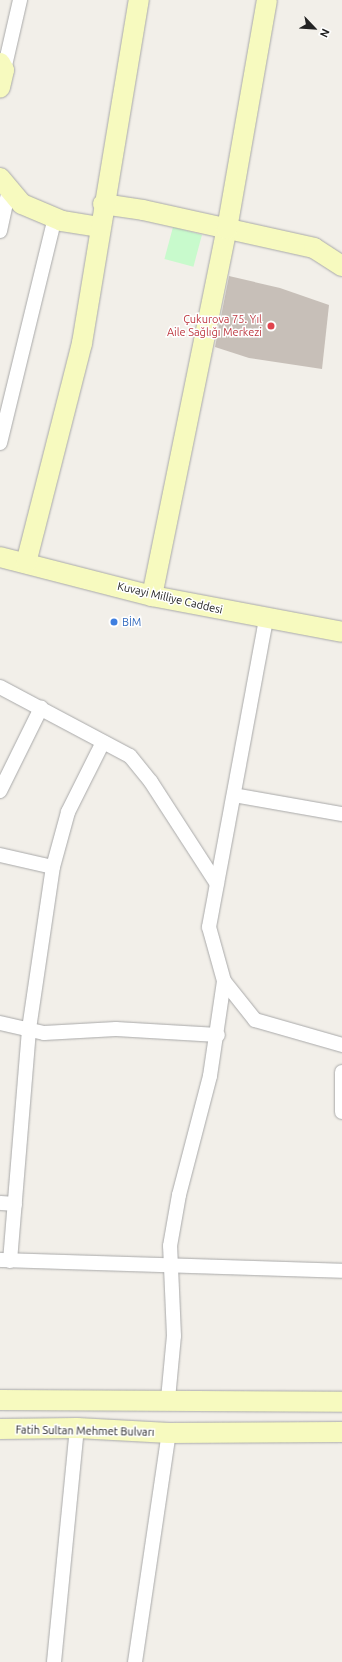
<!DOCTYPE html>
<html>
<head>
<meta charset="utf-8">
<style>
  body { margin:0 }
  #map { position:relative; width:342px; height:1662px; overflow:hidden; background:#f2efe9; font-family:Ubuntu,sans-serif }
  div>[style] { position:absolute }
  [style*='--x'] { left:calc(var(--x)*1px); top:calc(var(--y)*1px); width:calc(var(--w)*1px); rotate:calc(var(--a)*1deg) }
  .park>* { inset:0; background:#c8facc; transform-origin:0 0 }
  .building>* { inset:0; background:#c7bfb8 }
  .roads { filter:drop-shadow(0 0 1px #a9a9a9) drop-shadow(0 0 1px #a9a9a9) }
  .street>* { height:14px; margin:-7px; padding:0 7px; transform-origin:7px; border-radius:7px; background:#fff }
  .secondary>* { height:20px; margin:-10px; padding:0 10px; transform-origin:10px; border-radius:10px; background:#f7fabf }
  .dots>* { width:11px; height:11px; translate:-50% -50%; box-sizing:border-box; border:2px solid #fff; border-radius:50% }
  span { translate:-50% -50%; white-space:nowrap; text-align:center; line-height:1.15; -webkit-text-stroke:3px #fff; paint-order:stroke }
  .health-label { font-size:11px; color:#be3a42 }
  .right { translate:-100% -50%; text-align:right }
  .street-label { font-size:11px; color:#222 }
  .shop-label { font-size:11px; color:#366cbe }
  .left { translate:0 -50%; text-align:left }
  .north { position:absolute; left:294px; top:8px; width:40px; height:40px; -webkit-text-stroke:3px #fff; paint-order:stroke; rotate:115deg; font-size:11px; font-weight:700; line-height:16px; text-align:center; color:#222 }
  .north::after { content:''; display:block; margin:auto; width:14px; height:18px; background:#222; clip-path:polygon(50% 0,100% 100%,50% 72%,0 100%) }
</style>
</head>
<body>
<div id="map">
  <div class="park">
    <i style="left:173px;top:227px;width:30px;height:33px;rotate:15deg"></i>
  </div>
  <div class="building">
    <i style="clip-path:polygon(229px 276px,280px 288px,329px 305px,322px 369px,249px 358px,215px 347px)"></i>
  </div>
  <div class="roads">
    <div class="street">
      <i style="--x:4;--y:70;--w:72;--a:-77.1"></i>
      <i style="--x:0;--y:231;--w:43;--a:-77.9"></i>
      <i style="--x:0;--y:443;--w:232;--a:-76.3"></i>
      <i style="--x:0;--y:687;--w:147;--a:28"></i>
      <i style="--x:130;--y:756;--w:33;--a:51"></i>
      <i style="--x:151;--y:782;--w:121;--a:57.1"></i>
      <i style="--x:0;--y:791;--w:93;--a:-63.7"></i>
      <i style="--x:234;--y:795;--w:110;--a:10"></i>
      <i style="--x:0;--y:855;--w:54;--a:12.8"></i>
      <i style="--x:224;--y:981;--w:50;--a:51.5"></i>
      <i style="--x:255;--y:1020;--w:91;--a:16"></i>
      <i style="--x:0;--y:1023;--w:45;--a:12.8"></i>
      <i style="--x:44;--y:1033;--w:72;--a:-3.2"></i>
      <i style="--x:116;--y:1029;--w:102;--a:3.4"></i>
      <i style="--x:342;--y:1072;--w:40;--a:90"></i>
      <i style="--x:0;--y:1203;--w:15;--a:4"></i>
      <i style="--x:0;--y:1260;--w:342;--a:1.8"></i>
      <i style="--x:10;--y:1261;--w:233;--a:-85.3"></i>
      <i style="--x:29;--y:1029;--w:164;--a:-81.6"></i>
      <i style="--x:53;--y:867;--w:57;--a:-74.7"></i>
      <i style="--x:68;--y:812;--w:78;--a:-63.4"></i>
      <i style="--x:168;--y:1399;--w:63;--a:-84.6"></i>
      <i style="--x:174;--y:1336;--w:90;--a:-92.5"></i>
      <i style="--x:170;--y:1246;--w:52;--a:-80"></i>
      <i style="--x:179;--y:1195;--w:123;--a:-75.4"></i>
      <i style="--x:210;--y:1076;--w:96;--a:-81.6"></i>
      <i style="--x:224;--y:981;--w:56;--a:-105.5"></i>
      <i style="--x:209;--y:927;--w:314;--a:-79.5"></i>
      <i style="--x:54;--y:1662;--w:235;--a:-84.4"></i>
      <i style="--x:135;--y:1662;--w:232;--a:-81.6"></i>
    </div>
    <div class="secondary">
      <i style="--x:0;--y:63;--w:8;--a:60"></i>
      <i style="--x:4;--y:70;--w:18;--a:103"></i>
      <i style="--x:0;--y:178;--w:34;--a:50"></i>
      <i style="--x:22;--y:204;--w:43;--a:23"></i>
      <i style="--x:62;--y:221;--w:37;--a:9"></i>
      <i style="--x:103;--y:204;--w:40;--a:8.5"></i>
      <i style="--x:143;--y:210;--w:175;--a:12.5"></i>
      <i style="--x:314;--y:248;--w:33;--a:33"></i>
      <i style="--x:0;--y:557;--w:157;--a:14.4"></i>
      <i style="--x:152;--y:596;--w:193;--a:10.7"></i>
      <i style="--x:26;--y:563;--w:227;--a:-75.7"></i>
      <i style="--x:82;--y:343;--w:348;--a:-80.6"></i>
      <i style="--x:152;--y:596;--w:375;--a:-78.5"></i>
      <i style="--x:227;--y:229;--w:232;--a:-80.1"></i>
      <i style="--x:0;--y:1400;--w:342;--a:0.3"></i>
      <i style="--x:0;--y:1429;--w:77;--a:-0.7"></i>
      <i style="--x:77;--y:1428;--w:92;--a:3.1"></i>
      <i style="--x:169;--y:1433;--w:173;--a:-0.3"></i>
    </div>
  </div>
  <div class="dots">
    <i style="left:271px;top:326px;background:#e0444e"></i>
    <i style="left:114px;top:622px;background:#3f7fe0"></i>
  </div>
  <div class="health-label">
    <span class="right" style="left:262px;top:326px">Çukurova 75. Yıl<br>Aile Sağlığı Merkezi</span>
  </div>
  <div class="street-label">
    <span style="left:170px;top:598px;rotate:13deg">Kuvayi Milliye Caddesi</span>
    <span style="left:85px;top:1431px;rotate:1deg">Fatih Sultan Mehmet Bulvarı</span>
  </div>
  <div class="shop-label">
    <span class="left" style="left:122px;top:622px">BİM</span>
  </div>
  <div class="north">N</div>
</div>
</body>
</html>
